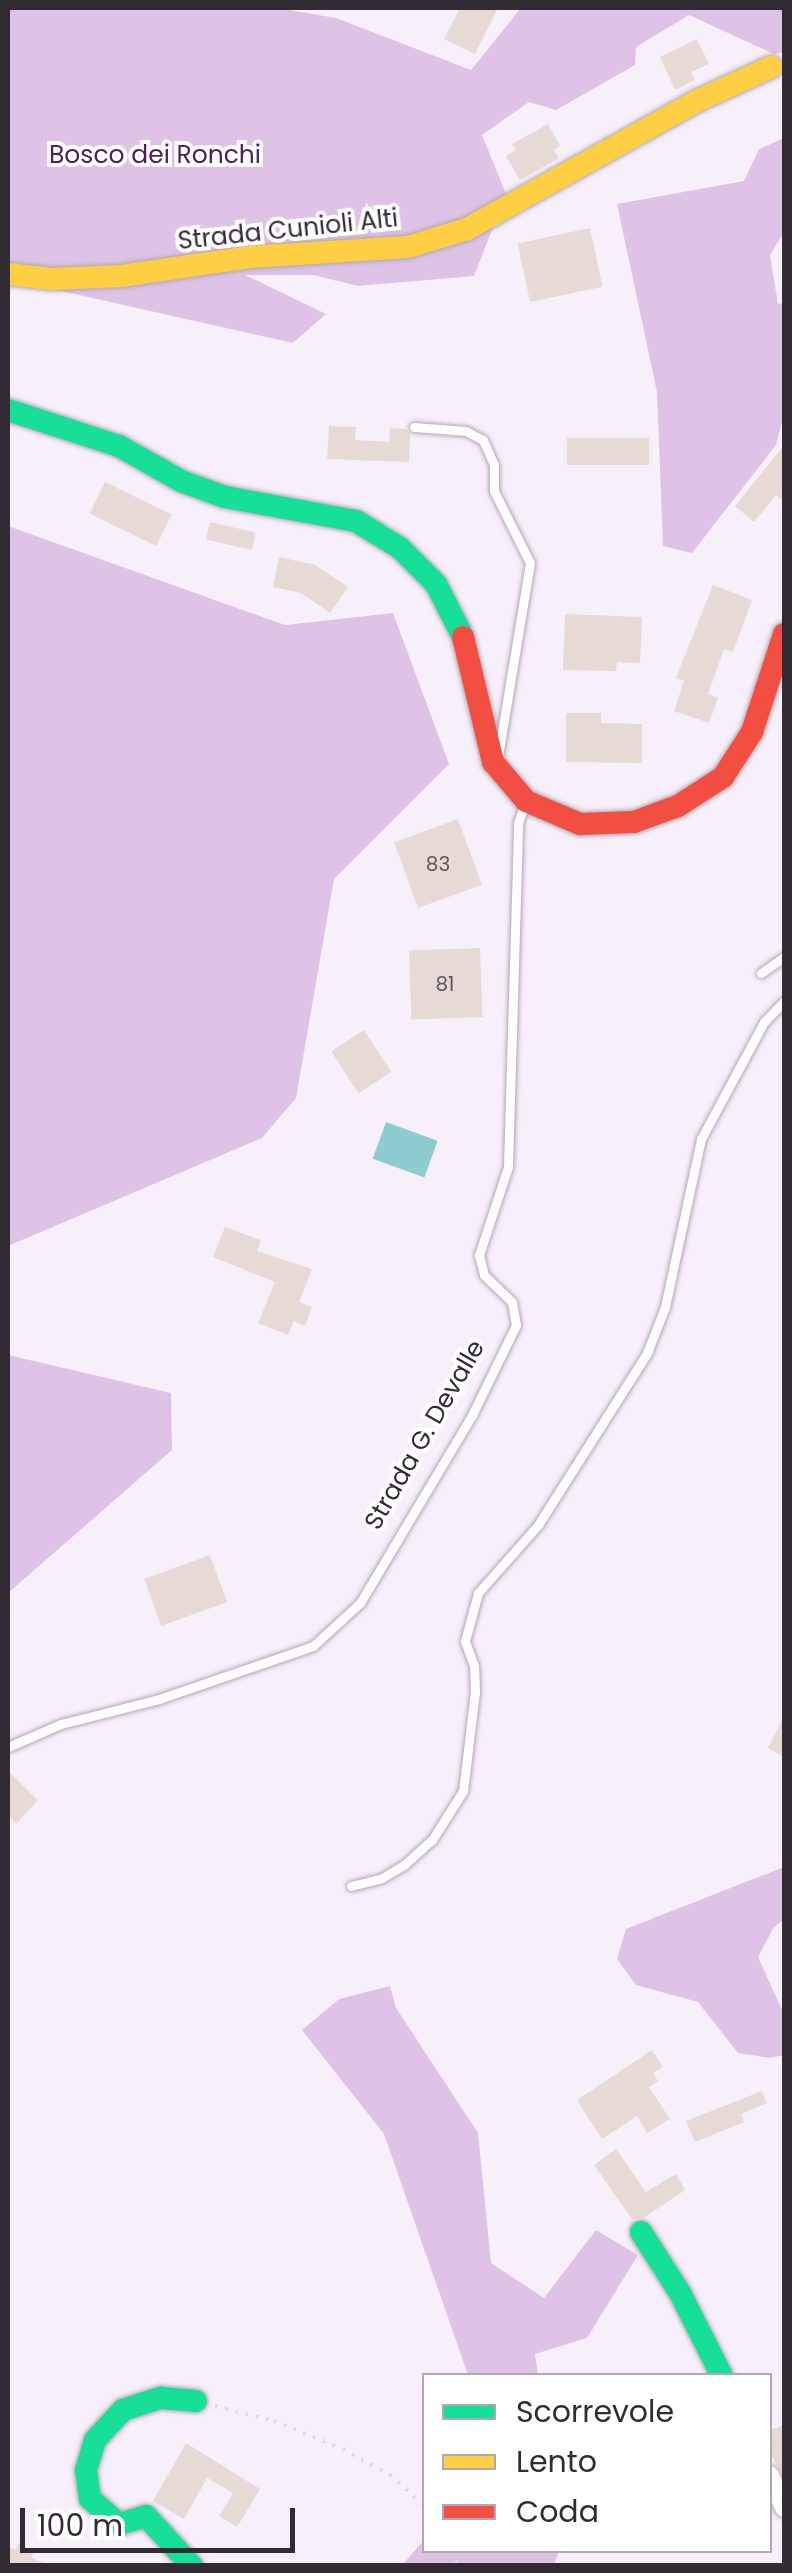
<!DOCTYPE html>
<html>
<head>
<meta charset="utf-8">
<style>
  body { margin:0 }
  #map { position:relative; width:792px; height:2573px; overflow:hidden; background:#f7f0fa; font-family:Poppins,sans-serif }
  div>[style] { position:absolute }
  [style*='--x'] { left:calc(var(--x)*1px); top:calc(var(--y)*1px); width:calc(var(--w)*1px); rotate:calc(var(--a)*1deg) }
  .forest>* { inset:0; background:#dec3e6 }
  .water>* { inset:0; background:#8dcccf; transform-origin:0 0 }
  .building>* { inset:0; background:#e7dad5; transform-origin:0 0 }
  .path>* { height:4px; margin-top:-2px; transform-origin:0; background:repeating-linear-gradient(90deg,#dddbde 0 2.5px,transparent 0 10.5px) }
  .roads { filter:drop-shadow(0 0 2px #b0a9b2) drop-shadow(0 0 2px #b0a9b2) }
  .lane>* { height:9px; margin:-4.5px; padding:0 4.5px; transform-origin:4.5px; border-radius:4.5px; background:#fefdfe }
  .street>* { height:18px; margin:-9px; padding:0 9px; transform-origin:9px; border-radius:9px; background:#fefdfe }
  .fast>* { height:22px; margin:-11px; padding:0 11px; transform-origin:11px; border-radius:11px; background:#16e098 }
  .slow>* { height:22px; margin:-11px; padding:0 11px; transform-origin:11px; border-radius:11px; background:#ffcf43 }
  .jam>* { height:22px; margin:-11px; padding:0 11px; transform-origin:11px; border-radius:11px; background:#f24e42 }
  span { translate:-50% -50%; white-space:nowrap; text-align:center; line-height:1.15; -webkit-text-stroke:8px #fff; paint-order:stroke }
  .number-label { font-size:20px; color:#5f575c }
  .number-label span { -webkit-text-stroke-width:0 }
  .park-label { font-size:25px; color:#501d5d }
  .street-label { font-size:25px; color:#322b34 }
  .frame { position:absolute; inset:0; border:10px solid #322b34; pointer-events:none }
  .legend { position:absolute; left:422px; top:2373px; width:350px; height:180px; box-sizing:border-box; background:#fff; border:2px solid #adaaae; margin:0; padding:12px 18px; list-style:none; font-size:30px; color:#322b34 }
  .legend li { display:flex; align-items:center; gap:20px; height:50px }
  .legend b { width:50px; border:2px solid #adaaae }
  .scale { position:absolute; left:20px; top:2508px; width:275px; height:45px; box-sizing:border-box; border:5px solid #322b34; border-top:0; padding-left:12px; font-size:30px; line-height:35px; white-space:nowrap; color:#322b34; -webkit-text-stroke:8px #fff; paint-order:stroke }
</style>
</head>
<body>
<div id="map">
  <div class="forest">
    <i style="clip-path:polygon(8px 8px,277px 8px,336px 18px,471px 70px,521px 8px,784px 8px,784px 52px,774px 54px,689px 15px,636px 47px,635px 65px,556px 110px,529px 102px,482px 135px,506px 194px,474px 276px,358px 286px,313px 275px,245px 275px,326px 314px,293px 343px,8px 279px)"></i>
    <i style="clip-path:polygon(784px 138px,784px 232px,770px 255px,778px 304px,784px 303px,784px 414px,776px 445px,692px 553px,663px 546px,657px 392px,617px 204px,744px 181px,759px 149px)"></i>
    <i style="clip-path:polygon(8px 526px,285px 625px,393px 613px,449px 764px,334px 879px,296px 1098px,262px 1138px,8px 1246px)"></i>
    <i style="clip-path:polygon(8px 1355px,171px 1393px,172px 1450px,8px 1593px)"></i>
    <i style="clip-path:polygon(784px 1867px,784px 1920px,774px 1927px,758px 1957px,784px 2014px,784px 2055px,770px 2058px,738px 2053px,698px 2002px,636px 1985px,617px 1959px,626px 1929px)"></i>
    <i style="clip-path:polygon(390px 1986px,396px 2008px,478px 2133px,491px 2263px,544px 2298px,596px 2230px,638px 2255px,587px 2338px,535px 2354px,538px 2375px,468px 2375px,384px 2134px,302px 2030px,339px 1999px)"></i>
    <i style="clip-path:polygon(424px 2540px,424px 2550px,559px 2551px,554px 2565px,402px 2565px)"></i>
  </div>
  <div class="water">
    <i style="left:386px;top:1122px;width:55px;height:39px;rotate:20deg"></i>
  </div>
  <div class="building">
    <i style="clip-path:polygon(460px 8px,498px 8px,475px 54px,444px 39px)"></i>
    <i style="clip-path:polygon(697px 39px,709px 64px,691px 72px,695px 80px,675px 90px,660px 57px)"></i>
    <i style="clip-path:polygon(548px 124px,560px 146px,554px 150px,559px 158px,520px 180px,506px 156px,516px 150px,512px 144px)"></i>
    <i style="left:590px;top:228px;width:60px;height:74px;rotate:78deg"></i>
    <i style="clip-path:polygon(329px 426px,356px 427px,355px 440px,389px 442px,390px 428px,406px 429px,410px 434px,409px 462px,327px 459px)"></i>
    <i style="left:649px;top:438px;width:27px;height:82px;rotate:90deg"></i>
    <i style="clip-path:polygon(784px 445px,784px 502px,776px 495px,754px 522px,735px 506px)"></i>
    <i style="left:105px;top:482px;width:74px;height:35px;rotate:26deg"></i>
    <i style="left:210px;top:522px;width:47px;height:18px;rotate:13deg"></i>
    <i style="clip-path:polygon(279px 557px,315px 565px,348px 587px,330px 613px,301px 593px,273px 587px)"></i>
    <i style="clip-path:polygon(713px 585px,752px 600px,733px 652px,724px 649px,708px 694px,718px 698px,709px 723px,674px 711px,684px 681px,676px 678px)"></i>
    <i style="clip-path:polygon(565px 614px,642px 617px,640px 663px,617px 662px,616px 671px,563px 670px)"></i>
    <i style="clip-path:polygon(566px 713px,601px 713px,601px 723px,642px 724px,642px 763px,566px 762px)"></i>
    <i style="left:458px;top:819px;width:70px;height:68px;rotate:70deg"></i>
    <i style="left:480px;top:948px;width:69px;height:71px;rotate:88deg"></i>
    <i style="left:364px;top:1030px;width:50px;height:39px;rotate:57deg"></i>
    <i style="clip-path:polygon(225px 1227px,261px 1240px,257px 1251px,312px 1269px,299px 1302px,312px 1307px,305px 1326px,294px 1321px,288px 1335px,258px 1323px,275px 1282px,213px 1257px)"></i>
    <i style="left:210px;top:1555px;width:50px;height:70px;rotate:70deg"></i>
    <i style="clip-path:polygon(784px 1716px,784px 1757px,768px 1748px)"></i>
    <i style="clip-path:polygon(8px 1771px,38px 1800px,16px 1824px,8px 1815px)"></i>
    <i style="clip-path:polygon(652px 2050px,663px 2067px,653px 2073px,658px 2081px,649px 2087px,670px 2119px,647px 2133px,637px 2116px,602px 2139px,577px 2100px)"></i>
    <i style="clip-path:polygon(762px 2091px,767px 2103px,741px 2114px,744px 2122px,695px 2142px,686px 2121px)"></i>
    <i style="clip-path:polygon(616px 2149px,646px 2192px,676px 2174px,685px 2190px,645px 2217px,632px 2219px,594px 2165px)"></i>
    <i style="clip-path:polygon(784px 2425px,784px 2477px,770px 2453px,770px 2430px)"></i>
    <i style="clip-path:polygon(186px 2443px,260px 2489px,237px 2527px,219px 2516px,233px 2493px,207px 2478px,184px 2519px,153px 2501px)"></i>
    <i style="clip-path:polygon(18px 2543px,34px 2551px,31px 2557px,49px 2566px,8px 2566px,8px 2546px,15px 2550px)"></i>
  </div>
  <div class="path">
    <i style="--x:215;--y:2406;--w:61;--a:14.3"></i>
    <i style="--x:274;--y:2421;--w:74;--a:22.1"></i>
    <i style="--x:343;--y:2449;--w:54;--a:29"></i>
    <i style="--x:390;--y:2475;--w:45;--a:41.4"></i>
    <i style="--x:455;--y:2550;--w:16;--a:83"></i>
  </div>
  <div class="roads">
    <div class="lane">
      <i style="--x:414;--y:427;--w:52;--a:4.4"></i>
      <i style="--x:466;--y:431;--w:19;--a:28"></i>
      <i style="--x:483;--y:440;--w:27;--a:66"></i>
      <i style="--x:494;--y:465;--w:26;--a:90"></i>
      <i style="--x:494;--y:491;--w:80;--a:63.4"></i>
      <i style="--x:530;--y:563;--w:197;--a:99.4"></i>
      <i style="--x:761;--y:973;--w:28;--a:-35"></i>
      <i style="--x:8;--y:1747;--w:58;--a:-23.5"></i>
      <i style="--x:61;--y:1724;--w:101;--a:-14.3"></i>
      <i style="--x:159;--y:1699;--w:163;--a:-19"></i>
      <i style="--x:313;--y:1646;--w:64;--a:-42.5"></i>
      <i style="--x:360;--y:1603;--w:219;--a:-59.2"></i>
      <i style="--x:472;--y:1415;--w:100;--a:-63.9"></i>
      <i style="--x:516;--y:1325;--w:23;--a:-100"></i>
      <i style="--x:512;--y:1302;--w:39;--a:-136"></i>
      <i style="--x:484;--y:1275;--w:21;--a:-104"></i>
      <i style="--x:479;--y:1255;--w:93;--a:-71.8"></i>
      <i style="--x:508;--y:1167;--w:344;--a:-88.3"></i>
      <i style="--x:518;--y:823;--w:21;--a:-71"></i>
      <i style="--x:351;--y:1886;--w:32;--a:-14"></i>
      <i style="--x:382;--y:1878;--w:27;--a:-31"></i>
      <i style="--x:405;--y:1864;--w:36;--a:-42"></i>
      <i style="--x:432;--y:1840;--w:58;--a:-57.7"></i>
      <i style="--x:463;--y:1791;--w:100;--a:-83.1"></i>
      <i style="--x:475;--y:1692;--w:26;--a:-92"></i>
      <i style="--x:474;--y:1666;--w:27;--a:-110"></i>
      <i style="--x:465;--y:1641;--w:50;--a:-74.8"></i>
      <i style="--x:478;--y:1593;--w:91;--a:-48.6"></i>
      <i style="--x:538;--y:1525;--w:204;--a:-57.6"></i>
      <i style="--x:647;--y:1353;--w:49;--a:-68.6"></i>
      <i style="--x:665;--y:1307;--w:172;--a:-77.9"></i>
      <i style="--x:701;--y:1139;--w:133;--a:-61.7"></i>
      <i style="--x:764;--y:1022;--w:29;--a:-46"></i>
    </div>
    <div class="street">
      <i style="--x:770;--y:2475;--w:36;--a:67"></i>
    </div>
    <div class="fast">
      <i style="--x:8;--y:410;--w:117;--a:18"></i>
      <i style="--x:119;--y:446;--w:71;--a:29.4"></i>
      <i style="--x:181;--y:481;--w:47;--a:20"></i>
      <i style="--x:225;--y:497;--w:133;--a:10.4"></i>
      <i style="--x:356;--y:521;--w:52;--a:31.5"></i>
      <i style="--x:400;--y:548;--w:51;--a:45"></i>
      <i style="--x:436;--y:584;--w:59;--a:63"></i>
      <i style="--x:641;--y:2232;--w:72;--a:57.4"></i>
      <i style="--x:680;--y:2293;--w:93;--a:63.2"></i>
      <i style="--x:192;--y:2566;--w:68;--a:-132.6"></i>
      <i style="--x:146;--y:2516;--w:28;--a:163"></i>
      <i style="--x:119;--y:2524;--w:38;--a:-139"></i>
      <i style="--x:90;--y:2499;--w:29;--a:-98"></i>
      <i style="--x:86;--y:2470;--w:31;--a:-73"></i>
      <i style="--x:95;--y:2440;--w:41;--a:-47"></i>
      <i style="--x:123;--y:2410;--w:40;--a:-18"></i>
      <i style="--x:161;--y:2398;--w:35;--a:5"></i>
    </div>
    <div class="slow">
      <i style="--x:8;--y:274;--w:44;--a:6.5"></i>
      <i style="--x:52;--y:279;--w:69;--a:-2.5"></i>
      <i style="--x:121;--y:276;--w:130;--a:-8.4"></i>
      <i style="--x:250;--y:257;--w:158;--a:-3.6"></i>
      <i style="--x:408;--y:247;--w:62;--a:-17"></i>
      <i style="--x:467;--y:229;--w:261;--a:-29.1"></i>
      <i style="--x:695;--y:102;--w:84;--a:-24.7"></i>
    </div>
    <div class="jam">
      <i style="--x:463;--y:637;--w:129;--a:76.5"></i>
      <i style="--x:493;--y:762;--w:51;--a:49.8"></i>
      <i style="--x:526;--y:801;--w:59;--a:23.1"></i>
      <i style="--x:580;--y:824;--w:54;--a:-2.1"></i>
      <i style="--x:634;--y:822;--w:47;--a:-20"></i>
      <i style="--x:678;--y:806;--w:54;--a:-32.8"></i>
      <i style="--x:723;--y:777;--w:54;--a:-57.2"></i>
      <i style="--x:752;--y:732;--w:103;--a:-71.9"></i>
    </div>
  </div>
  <div class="number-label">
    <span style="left:438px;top:864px">83</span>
    <span style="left:445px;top:984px">81</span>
  </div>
  <div class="park-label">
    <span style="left:155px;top:155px">Bosco dei Ronchi</span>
  </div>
  <div class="street-label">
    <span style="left:288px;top:230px;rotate:-6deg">Strada Cunioli Alti</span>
    <span style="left:425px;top:1435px;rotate:-60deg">Strada G. Devalle</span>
  </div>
  <div class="frame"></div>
  <ul class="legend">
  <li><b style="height:12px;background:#16e098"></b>Scorrevole</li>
  <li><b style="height:12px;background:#ffcf43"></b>Lento</li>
  <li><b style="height:12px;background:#f24e42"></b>Coda</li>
  </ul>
  <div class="scale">100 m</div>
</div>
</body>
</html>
